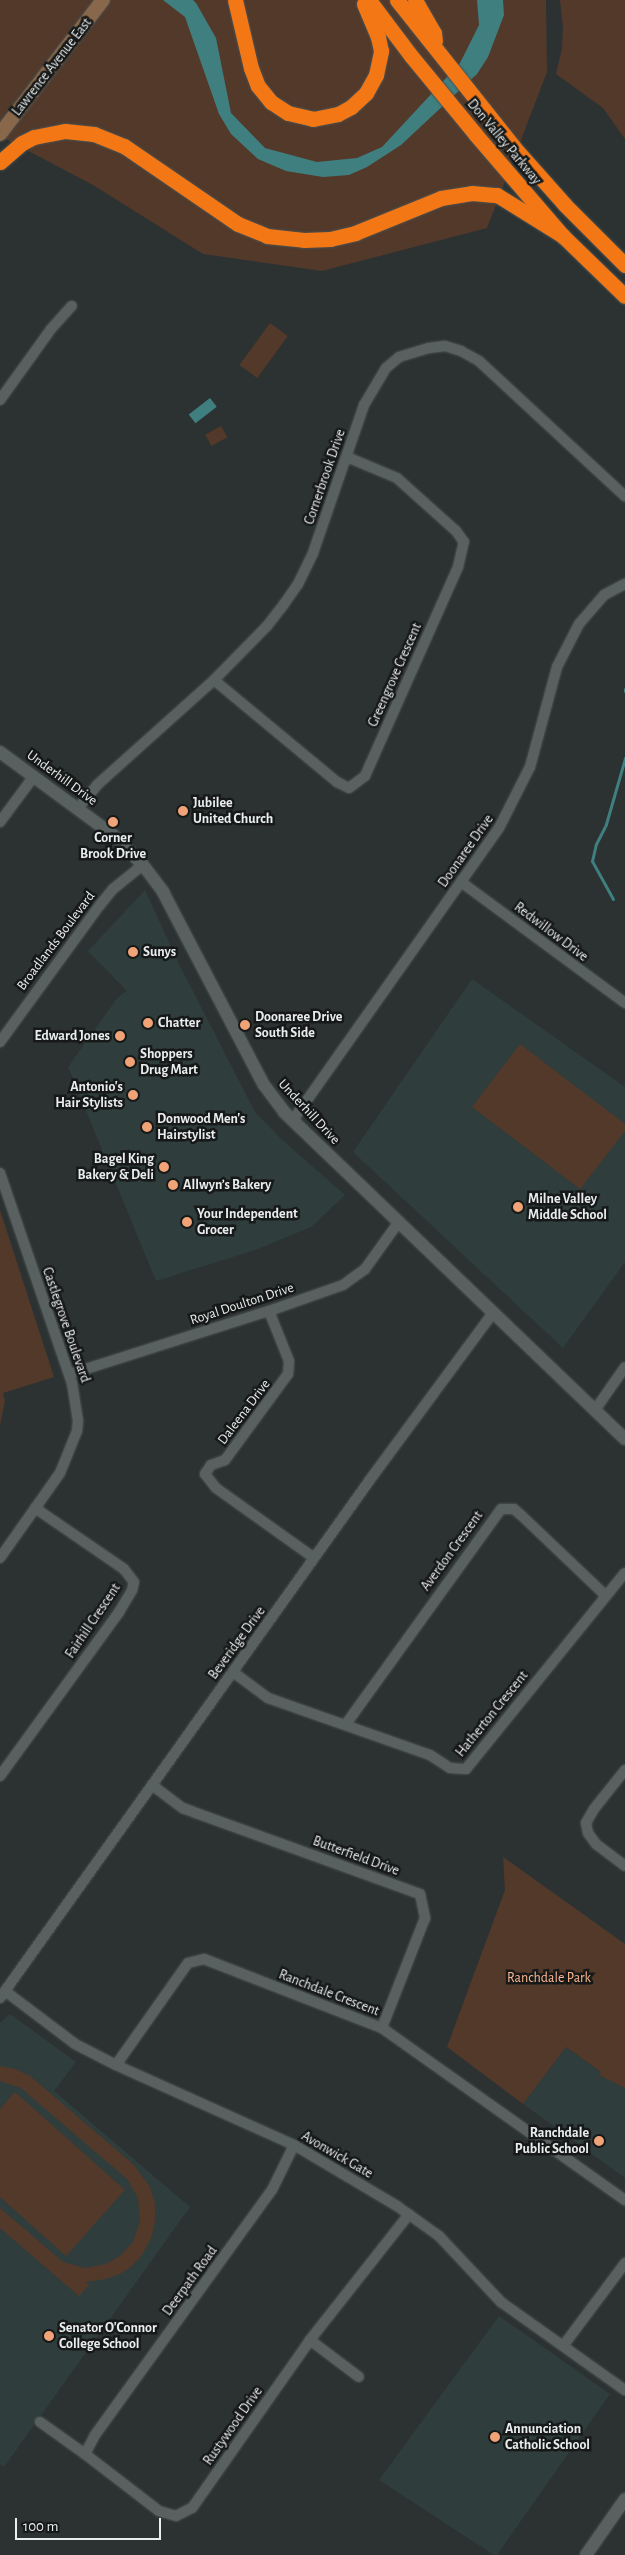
<!DOCTYPE html>
<html>
<head>
<meta charset="utf-8">
<style>
  body { margin:0 }
  #map { position:relative; width:625px; height:2555px; overflow:hidden; background:#2c3232; font-family:"Alegreya Sans",sans-serif }
  div>[style] { position:absolute }
  [style*='--x'] { left:calc(var(--x)*1px); top:calc(var(--y)*1px); width:calc(var(--w)*1px); rotate:calc(var(--a)*1deg) }
  .built>* { inset:0; background:#2f3d3d }
  .green>* { inset:0; background:#52392a; transform-origin:0 0 }
  .water>* { inset:0; background:#407f80; transform-origin:0 0 }
  .stream>* { height:3px; margin:-1.5px; padding:0 1.5px; transform-origin:1.5px; border-radius:1.5px; background:#407f80 }
  .roads { filter:drop-shadow(0 0 1px #4b5151) drop-shadow(0 0 1px #4b5151) }
  .minor>* { height:10px; margin:-5px; padding:0 5px; transform-origin:5px; border-radius:5px; background:#596060 }
  .tertiary>* { height:12px; margin:-6px; padding:0 6px; transform-origin:6px; border-radius:6px; background:#596060 }
  .secondary>* { height:14px; margin:-7px; padding:0 7px; transform-origin:7px; border-radius:7px; background:#88674a }
  .motorway>* { height:15px; margin:-7.5px; padding:0 7.5px; transform-origin:7.5px; border-radius:7.5px; background:#f47715 }
  .dots>* { width:14px; height:14px; translate:-50% -50%; box-sizing:border-box; border:2px solid #171919; border-radius:50% }
  span { translate:-50% -50%; white-space:nowrap; text-align:center; line-height:1.15; -webkit-text-stroke:5px #171919; paint-order:stroke }
  .street-label { font-size:14px; color:#e9eded }
  .poi-label { font-size:14px; color:#e9eded; font-weight:700 }
  .left { translate:0 -50%; text-align:left }
  .right { translate:-100% -50%; text-align:right }
  .park-label { font-size:14px; color:#fcb791 }
  .scale { position:absolute; left:15px; top:2518px; width:146px; height:22px; box-sizing:border-box; border:2px solid #e9eded; border-top:0; padding-left:6px; font-size:15px; line-height:18px; white-space:nowrap; color:#e9eded; -webkit-text-stroke:4px #171919; paint-order:stroke }
</style>
</head>
<body>
<div id="map">
  <div class="built">
    <i style="clip-path:polygon(145px 890px,179px 964px,255px 1112px,280px 1138px,345px 1195px,311px 1227px,258px 1249px,156px 1281px,68px 1067px,118px 997px,127px 991px,88px 951px)"></i>
    <i style="clip-path:polygon(472px 979px,625px 1087px,625px 1262px,563px 1348px,353px 1152px)"></i>
    <i style="clip-path:polygon(10px 2014px,76px 2062px,54px 2091px,190px 2207px,4px 2467px,0 2464px,0 2023px)"></i>
    <i style="clip-path:polygon(566px 2047px,601px 2072px,610px 2058px,625px 2062px,625px 2178px,523px 2104px)"></i>
    <i style="clip-path:polygon(499px 2316px,610px 2394px,497px 2555px,494px 2555px,379px 2480px)"></i>
  </div>
  <div class="green">
    <i style="clip-path:polygon(0 0,546px 0,547px 72px,487px 228px,322px 271px,203px 254px,93px 185px,0 136px)"></i>
    <i style="clip-path:polygon(560px 0,625px 0,625px 139px,603px 108px,556px 74px,562px 48px,563px 28px)"></i>
    <i style="left:270px;top:323px;width:22px;height:52px;rotate:36deg"></i>
    <i style="left:221px;top:426px;width:13px;height:18px;rotate:61deg"></i>
    <i style="clip-path:polygon(520px 1044px,625px 1124px,625px 1131px,580px 1189px,472px 1107px)"></i>
    <i style="clip-path:polygon(0 1210px,54px 1377px,3px 1393px,5px 1401px,0 1425px)"></i>
    <i style="clip-path:polygon(503px 1857px,625px 1944px,625px 2088px,599px 2075px,601px 2072px,566px 2047px,523px 2104px,447px 2047px,505px 1890px)"></i>
    <i style="clip-path:polygon(0 2066px,15px 2069px,30px 2076px,134px 2165px,150px 2187px,155px 2203px,155px 2221px,151px 2238px,142px 2255px,131px 2267px,120px 2274px,106px 2279px,86px 2282px,89px 2285px,79px 2296px,0 2228px,0 2208px,63px 2262px,85px 2268px,106px 2264px,120px 2256px,133px 2242px,140px 2221px,138px 2198px,127px 2179px,21px 2088px,0 2081px)"></i>
    <i style="clip-path:polygon(15px 2092px,125px 2190px,66px 2256px,0 2197px,0 2109px)"></i>
  </div>
  <div class="water">
    <i style="clip-path:polygon(163px 0,193px 0,196px 3px,216px 38px,231px 113px,265px 148px,317px 162px,357px 158px,382px 147px,460px 63px,479px 25px,477px 0,503px 0,504px 15px,488px 57px,477px 74px,401px 145px,367px 167px,349px 175px,323px 177px,286px 171px,258px 159px,231px 134px,219px 114px,185px 17px)"></i>
    <i style="left:210px;top:398px;width:11px;height:27px;rotate:52deg"></i>
  </div>
  <div class="stream">
    <i style="--x:625;--y:689;--w:2;--a:90"></i>
    <i style="--x:613;--y:899;--w:43;--a:-118.9"></i>
    <i style="--x:592;--y:861;--w:17;--a:-77"></i>
    <i style="--x:596;--y:844;--w:22;--a:-63"></i>
    <i style="--x:606;--y:824;--w:69;--a:-73.9"></i>
  </div>
  <div class="roads">
    <div class="minor">
      <i style="--x:0;--y:400;--w:87;--a:-54.3"></i>
      <i style="--x:51;--y:329;--w:31;--a:-48"></i>
      <i style="--x:214;--y:680;--w:160;--a:39.7"></i>
      <i style="--x:337;--y:782;--w:13;--a:27"></i>
      <i style="--x:349;--y:788;--w:20;--a:-37"></i>
      <i style="--x:365;--y:776;--w:229;--a:-66"></i>
      <i style="--x:458;--y:567;--w:26;--a:-77"></i>
      <i style="--x:464;--y:542;--w:14;--a:-126"></i>
      <i style="--x:456;--y:531;--w:79;--a:-138.1"></i>
      <i style="--x:397;--y:478;--w:54;--a:-157.2"></i>
      <i style="--x:78;--y:808;--w:30;--a:-50"></i>
      <i style="--x:97;--y:785;--w:157;--a:-41.9"></i>
      <i style="--x:214;--y:680;--w:76;--a:-45.5"></i>
      <i style="--x:267;--y:626;--w:28;--a:-52"></i>
      <i style="--x:284;--y:604;--w:24;--a:-55"></i>
      <i style="--x:298;--y:584;--w:34;--a:-64"></i>
      <i style="--x:313;--y:553;--w:157;--a:-71"></i>
      <i style="--x:364;--y:405;--w:43;--a:-59.3"></i>
      <i style="--x:386;--y:368;--w:17;--a:-40"></i>
      <i style="--x:399;--y:357;--w:31;--a:-17"></i>
      <i style="--x:429;--y:348;--w:16;--a:-7"></i>
      <i style="--x:445;--y:346;--w:17;--a:17"></i>
      <i style="--x:461;--y:351;--w:21;--a:29"></i>
      <i style="--x:479;--y:361;--w:199;--a:42.8"></i>
      <i style="--x:0;--y:822;--w:57;--a:-53.5"></i>
      <i style="--x:461;--y:882;--w:204;--a:36.4"></i>
      <i style="--x:0;--y:1042;--w:170;--a:-53.9"></i>
      <i style="--x:100;--y:905;--w:21;--a:-51"></i>
      <i style="--x:113;--y:889;--w:38;--a:-39"></i>
      <i style="--x:293;--y:1120;--w:357;--a:-54.8"></i>
      <i style="--x:499;--y:828;--w:68;--a:-63.1"></i>
      <i style="--x:530;--y:767;--w:104;--a:-74.9"></i>
      <i style="--x:557;--y:667;--w:48;--a:-62.9"></i>
      <i style="--x:579;--y:624;--w:38;--a:-49"></i>
      <i style="--x:604;--y:595;--w:24;--a:-28"></i>
      <i style="--x:0;--y:1173;--w:222;--a:71.1"></i>
      <i style="--x:72;--y:1383;--w:37;--a:81"></i>
      <i style="--x:78;--y:1420;--w:11;--a:95"></i>
      <i style="--x:77;--y:1431;--w:45;--a:112"></i>
      <i style="--x:60;--y:1473;--w:104;--a:125.2"></i>
      <i style="--x:269;--y:1311;--w:54;--a:68.2"></i>
      <i style="--x:289;--y:1361;--w:13;--a:94"></i>
      <i style="--x:288;--y:1374;--w:107;--a:126.2"></i>
      <i style="--x:225;--y:1460;--w:15;--a:160"></i>
      <i style="--x:211;--y:1465;--w:11;--a:124"></i>
      <i style="--x:205;--y:1474;--w:18;--a:52"></i>
      <i style="--x:216;--y:1488;--w:120;--a:35.5"></i>
      <i style="--x:70;--y:1374;--w:209;--a:-17.6"></i>
      <i style="--x:269;--y:1311;--w:78;--a:-19.4"></i>
      <i style="--x:343;--y:1285;--w:27;--a:-36"></i>
      <i style="--x:365;--y:1269;--w:57;--a:-54.3"></i>
      <i style="--x:595;--y:1410;--w:52;--a:-55.1"></i>
      <i style="--x:233;--y:1672;--w:44;--a:36.6"></i>
      <i style="--x:268;--y:1698;--w:172;--a:19.4"></i>
      <i style="--x:430;--y:1755;--w:24;--a:33"></i>
      <i style="--x:450;--y:1768;--w:16;--a:4"></i>
      <i style="--x:466;--y:1769;--w:252;--a:-51"></i>
      <i style="--x:346;--y:1724;--w:265;--a:-54.2"></i>
      <i style="--x:501;--y:1509;--w:13;--a:0"></i>
      <i style="--x:514;--y:1509;--w:9;--a:41"></i>
      <i style="--x:521;--y:1515;--w:117;--a:43.6"></i>
      <i style="--x:625;--y:1770;--w:50;--a:128.5"></i>
      <i style="--x:594;--y:1809;--w:16;--a:120"></i>
      <i style="--x:586;--y:1823;--w:10;--a:79"></i>
      <i style="--x:588;--y:1833;--w:14;--a:54"></i>
      <i style="--x:596;--y:1844;--w:36;--a:37"></i>
      <i style="--x:0;--y:1776;--w:203;--a:-54"></i>
      <i style="--x:119;--y:1612;--w:26;--a:-59"></i>
      <i style="--x:132;--y:1590;--w:8;--a:-76"></i>
      <i style="--x:134;--y:1582;--w:16;--a:-128"></i>
      <i style="--x:124;--y:1569;--w:108;--a:-145.6"></i>
      <i style="--x:152;--y:1785;--w:39;--a:37"></i>
      <i style="--x:183;--y:1808;--w:14;--a:21"></i>
      <i style="--x:196;--y:1813;--w:238;--a:19.9"></i>
      <i style="--x:420;--y:1894;--w:25;--a:78"></i>
      <i style="--x:425;--y:1918;--w:118;--a:111.4"></i>
      <i style="--x:5;--y:1991;--w:88;--a:37.1"></i>
      <i style="--x:75;--y:2044;--w:46;--a:27.1"></i>
      <i style="--x:116;--y:2065;--w:195;--a:24.2"></i>
      <i style="--x:294;--y:2145;--w:120;--a:30.6"></i>
      <i style="--x:397;--y:2206;--w:52;--a:35.5"></i>
      <i style="--x:439;--y:2236;--w:91;--a:46.8"></i>
      <i style="--x:501;--y:2302;--w:152;--a:35.4"></i>
      <i style="--x:0;--y:1998;--w:635;--a:-54.48"></i>
      <i style="--x:369;--y:1481;--w:209;--a:-53.6"></i>
      <i style="--x:116;--y:2065;--w:125;--a:-54.8"></i>
      <i style="--x:188;--y:1963;--w:16;--a:-14"></i>
      <i style="--x:204;--y:1959;--w:191;--a:21.2"></i>
      <i style="--x:382;--y:2028;--w:298;--a:35.3"></i>
      <i style="--x:310;--y:2340;--w:61;--a:37.1"></i>
      <i style="--x:563;--y:2346;--w:104;--a:-53.2"></i>
      <i style="--x:40;--y:2422;--w:55;--a:35.4"></i>
      <i style="--x:85;--y:2454;--w:93;--a:37.6"></i>
      <i style="--x:159;--y:2511;--w:18;--a:16"></i>
      <i style="--x:176;--y:2516;--w:18;--a:-27"></i>
      <i style="--x:192;--y:2508;--w:205;--a:-54.9"></i>
      <i style="--x:310;--y:2340;--w:160;--a:-51.8"></i>
      <i style="--x:85;--y:2454;--w:21;--a:-62"></i>
      <i style="--x:95;--y:2435;--w:302;--a:-54.2"></i>
      <i style="--x:272;--y:2190;--w:50;--a:-63.9"></i>
    </div>
    <div class="tertiary">
      <i style="--x:0;--y:752;--w:140;--a:36.3"></i>
      <i style="--x:113;--y:835;--w:42;--a:45"></i>
      <i style="--x:143;--y:865;--w:34;--a:53"></i>
      <i style="--x:163;--y:892;--w:218;--a:62.4"></i>
      <i style="--x:264;--y:1085;--w:34;--a:53"></i>
      <i style="--x:284;--y:1112;--w:472;--a:43.8"></i>
      <i style="--x:586;--y:2555;--w:68;--a:-55.1"></i>
    </div>
    <div class="secondary">
      <i style="--x:0;--y:134;--w:169;--a:-52.5"></i>
    </div>
    <div class="motorway">
      <i style="--x:235;--y:0;--w:70;--a:76.8"></i>
      <i style="--x:251;--y:68;--w:19;--a:69"></i>
      <i style="--x:258;--y:86;--w:21;--a:51"></i>
      <i style="--x:271;--y:102;--w:20;--a:33"></i>
      <i style="--x:288;--y:113;--w:26;--a:13"></i>
      <i style="--x:313;--y:119;--w:25;--a:-11"></i>
      <i style="--x:338;--y:114;--w:15;--a:-28"></i>
      <i style="--x:351;--y:107;--w:21;--a:-43"></i>
      <i style="--x:366;--y:93;--w:21;--a:-61"></i>
      <i style="--x:376;--y:75;--w:25;--a:-78"></i>
      <i style="--x:381;--y:51;--w:14;--a:-102"></i>
      <i style="--x:378;--y:37;--w:36;--a:-113"></i>
      <i style="--x:369;--y:0;--w:71;--a:53"></i>
      <i style="--x:412;--y:57;--w:101;--a:50.6"></i>
      <i style="--x:476;--y:135;--w:133;--a:49.3"></i>
      <i style="--x:563;--y:236;--w:86;--a:44.1"></i>
      <i style="--x:397;--y:0;--w:194;--a:51.5"></i>
      <i style="--x:518;--y:152;--w:71;--a:48.4"></i>
      <i style="--x:565;--y:205;--w:85;--a:45"></i>
      <i style="--x:415;--y:0;--w:38;--a:60"></i>
      <i style="--x:434;--y:33;--w:8;--a:83"></i>
      <i style="--x:0;--y:162;--w:29;--a:-41"></i>
      <i style="--x:22;--y:143;--w:13;--a:-27"></i>
      <i style="--x:34;--y:137;--w:32;--a:-11"></i>
      <i style="--x:65;--y:131;--w:29;--a:6"></i>
      <i style="--x:94;--y:134;--w:32;--a:22"></i>
      <i style="--x:124;--y:146;--w:138;--a:34.4"></i>
      <i style="--x:238;--y:224;--w:31;--a:22"></i>
      <i style="--x:267;--y:236;--w:37;--a:6"></i>
      <i style="--x:304;--y:240;--w:26;--a:-2"></i>
      <i style="--x:330;--y:239;--w:26;--a:-13"></i>
      <i style="--x:355;--y:233;--w:93;--a:-22.1"></i>
      <i style="--x:441;--y:198;--w:31;--a:-9"></i>
      <i style="--x:472;--y:193;--w:25;--a:5"></i>
      <i style="--x:497;--y:195;--w:78;--a:31.8"></i>
    </div>
  </div>
  <div class="dots">
    <i style="left:183px;top:811px;background:#efa377"></i>
    <i style="left:113px;top:822px;background:#efa377"></i>
    <i style="left:133px;top:952px;background:#efa377"></i>
    <i style="left:148px;top:1023px;background:#efa377"></i>
    <i style="left:245px;top:1025px;background:#efa377"></i>
    <i style="left:120px;top:1036px;background:#efa377"></i>
    <i style="left:130px;top:1062px;background:#efa377"></i>
    <i style="left:133px;top:1095px;background:#efa377"></i>
    <i style="left:147px;top:1127px;background:#efa377"></i>
    <i style="left:164px;top:1167px;background:#efa377"></i>
    <i style="left:173px;top:1185px;background:#efa377"></i>
    <i style="left:518px;top:1207px;background:#efa377"></i>
    <i style="left:187px;top:1222px;background:#efa377"></i>
    <i style="left:599px;top:2141px;background:#efa377"></i>
    <i style="left:49px;top:2336px;background:#efa377"></i>
    <i style="left:495px;top:2437px;background:#efa377"></i>
  </div>
  <div class="street-label">
    <span style="left:52px;top:67px;rotate:-52deg">Lawrence Avenue East</span>
    <span style="left:504px;top:142px;rotate:50deg">Don Valley Parkway</span>
    <span style="left:325px;top:477px;rotate:-71deg">Cornerbrook Drive</span>
    <span style="left:395px;top:675px;rotate:-66deg">Greengrove Crescent</span>
    <span style="left:62px;top:778px;rotate:36deg">Underhill Drive</span>
    <span style="left:466px;top:851px;rotate:-55deg">Doonaree Drive</span>
    <span style="left:551px;top:932px;rotate:37deg">Redwillow Drive</span>
    <span style="left:56px;top:941px;rotate:-53deg">Broadlands Boulevard</span>
    <span style="left:309px;top:1112px;rotate:47deg">Underhill Drive</span>
    <span style="left:242px;top:1304px;rotate:-18deg">Royal Doulton Drive</span>
    <span style="left:66px;top:1325px;rotate:71deg">Castlegrove Boulevard</span>
    <span style="left:244px;top:1412px;rotate:-53deg">Daleena Drive</span>
    <span style="left:452px;top:1551px;rotate:-54deg">Averdon Crescent</span>
    <span style="left:93px;top:1621px;rotate:-56deg">Fairhill Crescent</span>
    <span style="left:237px;top:1643px;rotate:-54deg">Beveridge Drive</span>
    <span style="left:492px;top:1714px;rotate:-51deg">Hatherton Crescent</span>
    <span style="left:356px;top:1856px;rotate:20deg">Butterfield Drive</span>
    <span style="left:329px;top:1993px;rotate:21deg">Ranchdale Crescent</span>
    <span style="left:337px;top:2155px;rotate:30deg">Avonwick Gate</span>
    <span style="left:190px;top:2281px;rotate:-54deg">Deerpath Road</span>
    <span style="left:233px;top:2426px;rotate:-55deg">Rustywood Drive</span>
  </div>
  <div class="poi-label">
    <span class="left" style="left:193px;top:811px">Jubilee<br>United Church</span>
    <span style="left:113px;top:846px">Corner<br>Brook Drive</span>
    <span class="left" style="left:143px;top:952px">Sunys</span>
    <span class="left" style="left:255px;top:1025px">Doonaree Drive<br>South Side</span>
    <span class="left" style="left:158px;top:1023px">Chatter</span>
    <span class="right" style="left:110px;top:1036px">Edward Jones</span>
    <span class="left" style="left:140px;top:1062px">Shoppers<br>Drug Mart</span>
    <span class="right" style="left:123px;top:1095px">Antonio's<br>Hair Stylists</span>
    <span class="left" style="left:157px;top:1127px">Donwood Men's<br>Hairstylist</span>
    <span class="right" style="left:154px;top:1167px">Bagel King<br>Bakery &amp; Deli</span>
    <span class="left" style="left:183px;top:1185px">Allwyn’s Bakery</span>
    <span class="left" style="left:528px;top:1207px">Milne Valley<br>Middle School</span>
    <span class="left" style="left:197px;top:1222px">Your Independent<br>Grocer</span>
    <span class="right" style="left:589px;top:2141px">Ranchdale<br>Public School</span>
    <span class="left" style="left:59px;top:2336px">Senator O'Connor<br>College School</span>
    <span class="left" style="left:505px;top:2437px">Annunciation<br>Catholic School</span>
  </div>
  <div class="park-label">
    <span style="left:549px;top:1978px">Ranchdale Park</span>
  </div>
  <div class="scale">100 m</div>
</div>
</body>
</html>
